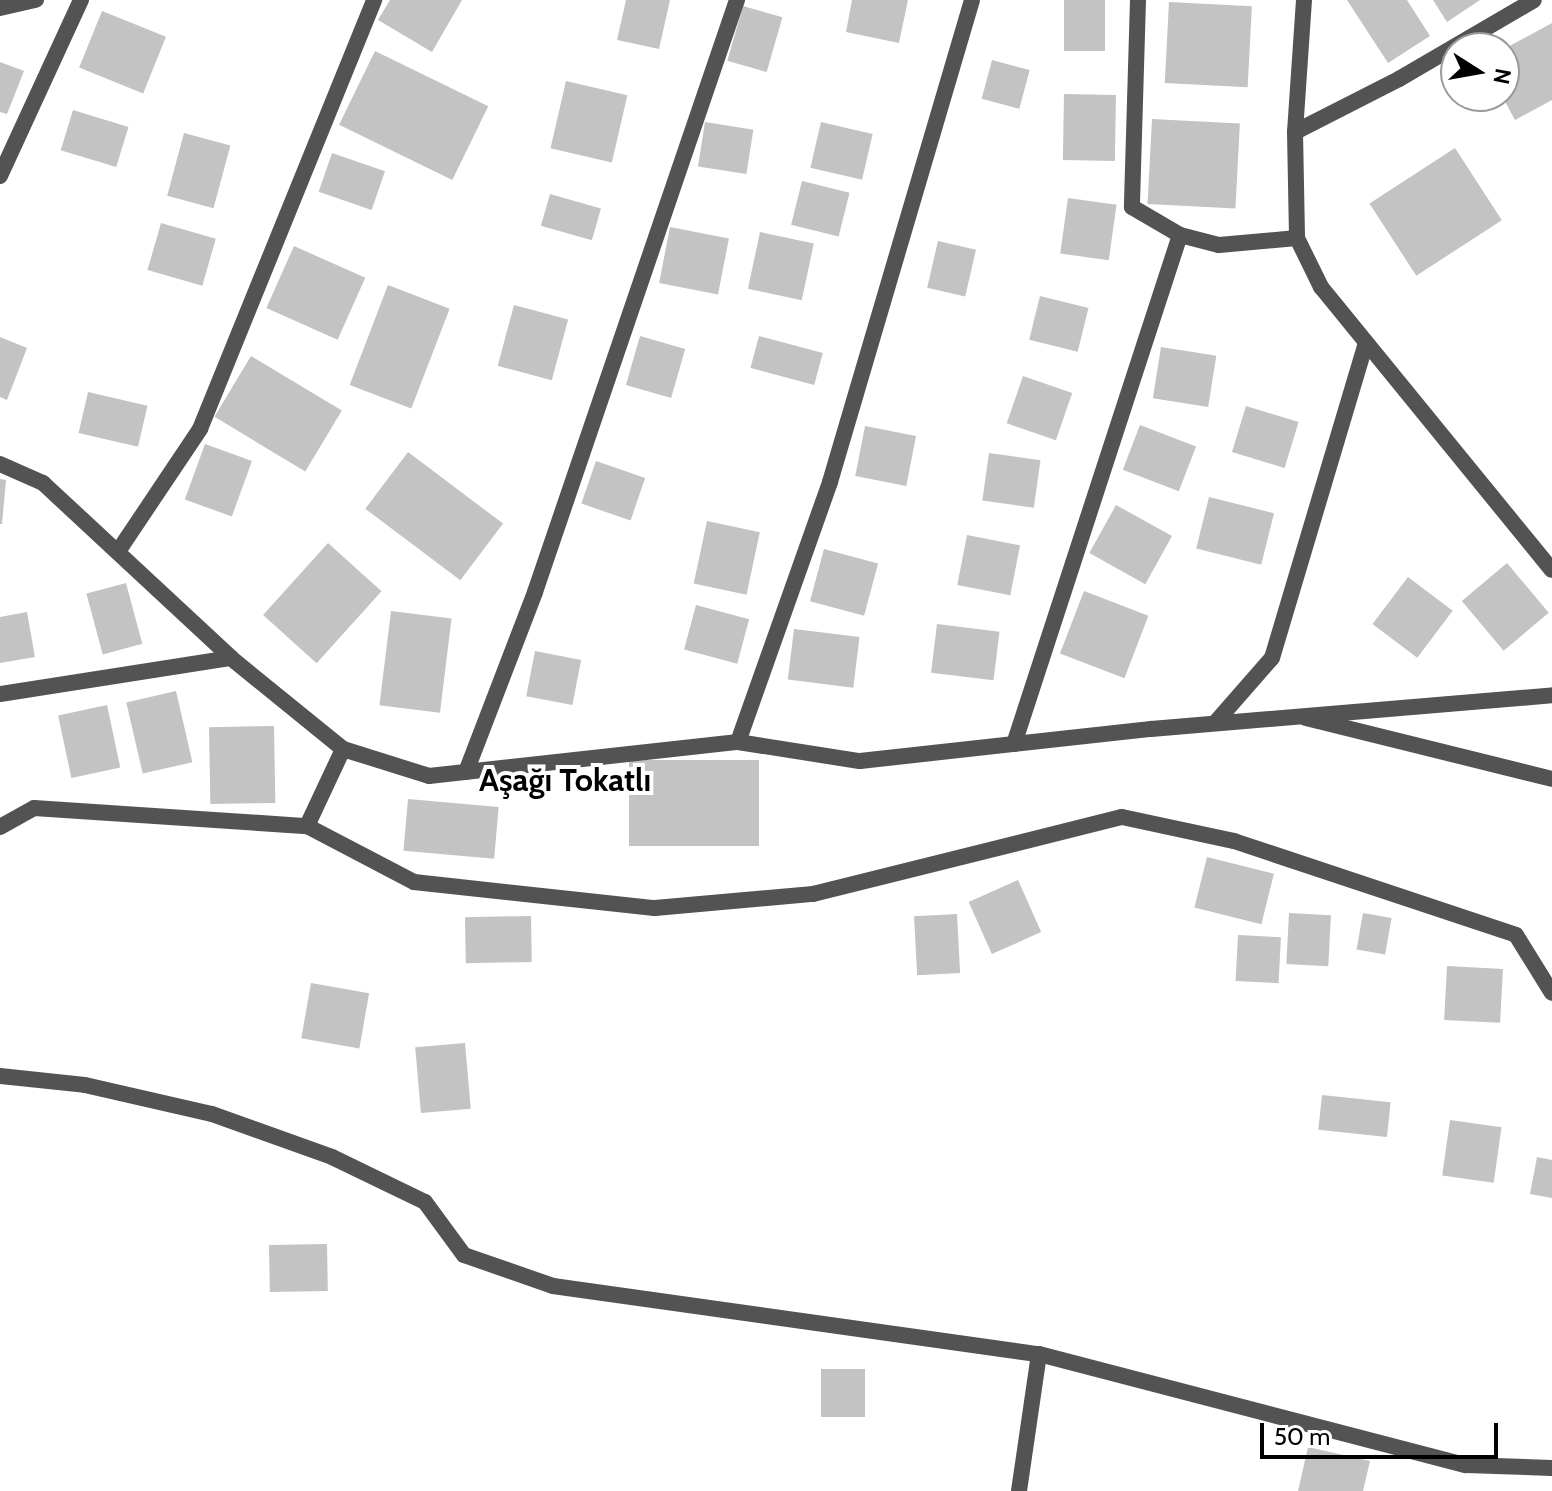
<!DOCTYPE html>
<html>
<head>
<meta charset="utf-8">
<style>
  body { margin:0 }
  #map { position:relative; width:1552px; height:1491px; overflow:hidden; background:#fff; font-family:Cabin,sans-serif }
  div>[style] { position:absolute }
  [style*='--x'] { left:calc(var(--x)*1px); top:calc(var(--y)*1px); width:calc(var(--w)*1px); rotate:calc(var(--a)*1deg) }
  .building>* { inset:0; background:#c3c3c3; transform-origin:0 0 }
  .minor>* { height:16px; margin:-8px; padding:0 8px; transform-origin:8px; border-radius:8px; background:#535353 }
  .tertiary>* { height:16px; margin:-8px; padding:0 8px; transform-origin:8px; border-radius:8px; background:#535353 }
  span { translate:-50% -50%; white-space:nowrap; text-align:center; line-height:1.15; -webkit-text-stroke:8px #fff; paint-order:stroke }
  .district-label { font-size:32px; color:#000; font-weight:700 }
  .north { position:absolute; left:1440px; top:32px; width:80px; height:80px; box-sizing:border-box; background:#fff; border:2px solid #999; border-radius:50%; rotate:101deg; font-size:22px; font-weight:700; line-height:32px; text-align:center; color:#000 }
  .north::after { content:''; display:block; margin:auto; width:28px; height:36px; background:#000; clip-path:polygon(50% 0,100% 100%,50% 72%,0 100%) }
  .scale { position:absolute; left:1260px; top:1423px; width:238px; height:36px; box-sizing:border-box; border:4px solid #000; border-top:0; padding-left:10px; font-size:24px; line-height:28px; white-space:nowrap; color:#000; -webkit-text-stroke:6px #fff; paint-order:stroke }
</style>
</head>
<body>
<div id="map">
  <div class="building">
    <i style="clip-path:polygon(390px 0,462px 0,432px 52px,378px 20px)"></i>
    <i style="clip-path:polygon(626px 0,670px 0,659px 49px,617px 40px)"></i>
    <i style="clip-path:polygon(852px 0,908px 0,899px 43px,846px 32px)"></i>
    <i style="left:1064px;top:0;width:41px;height:51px"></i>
    <i style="clip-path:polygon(1347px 0,1407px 0,1430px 36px,1388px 63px)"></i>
    <i style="clip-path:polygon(1433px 0,1480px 0,1447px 22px)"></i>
    <i style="left:1169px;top:2px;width:83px;height:81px;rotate:3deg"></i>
    <i style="left:743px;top:6px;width:41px;height:57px;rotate:16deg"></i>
    <i style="left:102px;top:11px;width:69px;height:61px;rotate:22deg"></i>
    <i style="clip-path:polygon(1552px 23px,1552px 100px,1515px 120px,1502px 96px,1504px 49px)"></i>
    <i style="left:375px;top:51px;width:126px;height:82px;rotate:26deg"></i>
    <i style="left:992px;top:60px;width:39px;height:40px;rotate:15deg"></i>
    <i style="clip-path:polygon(0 62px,24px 71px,7px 114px,0 112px)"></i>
    <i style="left:566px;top:81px;width:63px;height:69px;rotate:13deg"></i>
    <i style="left:1064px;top:94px;width:52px;height:66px;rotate:1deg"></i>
    <i style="left:73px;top:110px;width:58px;height:42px;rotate:17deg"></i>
    <i style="left:1152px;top:119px;width:88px;height:85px;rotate:3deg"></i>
    <i style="left:705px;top:122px;width:49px;height:45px;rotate:9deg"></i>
    <i style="left:821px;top:122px;width:53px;height:47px;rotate:13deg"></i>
    <i style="left:184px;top:133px;width:48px;height:65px;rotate:15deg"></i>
    <i style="left:1455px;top:148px;width:86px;height:102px;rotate:57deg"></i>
    <i style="left:332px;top:153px;width:56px;height:41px;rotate:19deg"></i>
    <i style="left:802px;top:181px;width:49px;height:45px;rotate:14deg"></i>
    <i style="left:550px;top:194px;width:53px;height:33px;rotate:16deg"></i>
    <i style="left:1068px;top:198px;width:49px;height:56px;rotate:8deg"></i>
    <i style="left:161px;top:223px;width:57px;height:49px;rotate:16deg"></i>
    <i style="left:670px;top:227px;width:60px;height:57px;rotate:11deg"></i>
    <i style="left:760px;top:232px;width:55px;height:58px;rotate:12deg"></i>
    <i style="left:938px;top:241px;width:39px;height:48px;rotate:13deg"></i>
    <i style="left:294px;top:246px;width:78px;height:68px;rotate:24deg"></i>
    <i style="left:388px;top:285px;width:66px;height:107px;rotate:21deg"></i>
    <i style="left:1040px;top:296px;width:50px;height:45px;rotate:14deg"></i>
    <i style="left:514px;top:305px;width:56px;height:63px;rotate:15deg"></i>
    <i style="left:640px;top:336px;width:47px;height:51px;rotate:16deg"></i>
    <i style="left:759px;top:336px;width:66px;height:33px;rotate:15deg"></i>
    <i style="clip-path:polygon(0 337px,27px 348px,7px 400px,0 397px)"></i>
    <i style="left:1161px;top:347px;width:56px;height:52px;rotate:9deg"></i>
    <i style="left:251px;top:356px;width:106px;height:71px;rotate:31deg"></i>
    <i style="left:1023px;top:376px;width:52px;height:50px;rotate:19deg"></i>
    <i style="left:88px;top:392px;width:61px;height:42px;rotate:13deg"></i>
    <i style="left:1246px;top:406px;width:55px;height:48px;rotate:17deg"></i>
    <i style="left:1140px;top:425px;width:60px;height:48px;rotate:21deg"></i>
    <i style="left:865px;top:426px;width:52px;height:51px;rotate:11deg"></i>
    <i style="left:205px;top:444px;width:50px;height:59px;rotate:20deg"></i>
    <i style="left:408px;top:452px;width:119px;height:71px;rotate:37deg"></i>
    <i style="left:989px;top:453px;width:52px;height:48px;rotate:8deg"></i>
    <i style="left:596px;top:461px;width:52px;height:45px;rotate:19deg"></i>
    <i style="clip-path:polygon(0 479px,6px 480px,2px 524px,0 524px)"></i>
    <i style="left:1209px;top:497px;width:67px;height:53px;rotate:14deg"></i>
    <i style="left:1116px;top:505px;width:64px;height:55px;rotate:29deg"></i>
    <i style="left:707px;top:521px;width:54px;height:64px;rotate:12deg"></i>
    <i style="left:967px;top:535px;width:54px;height:51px;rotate:11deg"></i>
    <i style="left:328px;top:543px;width:72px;height:97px;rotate:42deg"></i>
    <i style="left:824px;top:549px;width:56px;height:54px;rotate:15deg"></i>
    <i style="left:1507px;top:563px;width:65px;height:59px;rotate:50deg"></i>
    <i style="left:1408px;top:577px;width:56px;height:59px;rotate:37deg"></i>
    <i style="left:126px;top:583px;width:63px;height:41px;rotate:75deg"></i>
    <i style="left:1084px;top:591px;width:69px;height:67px;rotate:21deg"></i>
    <i style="left:696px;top:605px;width:55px;height:46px;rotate:15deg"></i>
    <i style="left:391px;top:611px;width:61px;height:95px;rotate:7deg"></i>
    <i style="clip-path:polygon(27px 612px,35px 657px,0 663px,0 617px)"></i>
    <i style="left:937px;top:624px;width:63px;height:49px;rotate:7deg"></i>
    <i style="left:794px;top:629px;width:66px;height:51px;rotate:7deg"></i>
    <i style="left:535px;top:651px;width:47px;height:46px;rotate:11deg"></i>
    <i style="left:176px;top:691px;width:73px;height:51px;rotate:77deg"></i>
    <i style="left:107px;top:705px;width:64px;height:50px;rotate:78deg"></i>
    <i style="left:274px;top:726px;width:77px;height:65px;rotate:89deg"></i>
    <i style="left:759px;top:760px;width:86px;height:130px;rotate:90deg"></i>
    <i style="left:408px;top:799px;width:91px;height:52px;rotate:5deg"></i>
    <i style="left:1207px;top:857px;width:69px;height:52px;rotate:14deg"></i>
    <i style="left:1018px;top:880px;width:57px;height:54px;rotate:66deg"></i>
    <i style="left:1289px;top:913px;width:42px;height:51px;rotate:3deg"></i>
    <i style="left:1363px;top:913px;width:29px;height:37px;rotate:10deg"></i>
    <i style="left:957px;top:914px;width:59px;height:43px;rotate:87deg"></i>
    <i style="left:531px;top:916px;width:46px;height:66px;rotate:89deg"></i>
    <i style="left:1238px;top:935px;width:43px;height:46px;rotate:3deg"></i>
    <i style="left:1447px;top:966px;width:56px;height:54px;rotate:3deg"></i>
    <i style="left:311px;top:983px;width:59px;height:56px;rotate:10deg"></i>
    <i style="left:465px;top:1043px;width:66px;height:50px;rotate:85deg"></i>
    <i style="left:1322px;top:1095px;width:69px;height:35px;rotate:6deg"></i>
    <i style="left:1450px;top:1120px;width:52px;height:56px;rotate:8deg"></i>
    <i style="clip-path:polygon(1537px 1157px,1552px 1160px,1552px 1198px,1530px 1194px)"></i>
    <i style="left:327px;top:1244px;width:47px;height:58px;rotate:89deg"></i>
    <i style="left:821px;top:1369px;width:44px;height:48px"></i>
    <i style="clip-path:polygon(1308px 1447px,1370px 1461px,1363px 1491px,1298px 1491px)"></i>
  </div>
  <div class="minor">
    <i style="--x:1138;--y:0;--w:207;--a:91.7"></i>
    <i style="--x:1132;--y:207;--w:56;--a:30.3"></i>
    <i style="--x:1180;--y:235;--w:40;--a:14.4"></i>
    <i style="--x:1219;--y:245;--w:78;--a:-5.1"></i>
    <i style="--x:1304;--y:0;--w:132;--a:93.9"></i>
    <i style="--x:1295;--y:132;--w:106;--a:88.9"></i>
    <i style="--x:1297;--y:238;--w:55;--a:63.9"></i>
    <i style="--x:1321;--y:287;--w:365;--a:50.8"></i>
    <i style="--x:0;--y:8;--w:37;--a:-13"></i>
    <i style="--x:1295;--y:132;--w:117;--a:-27"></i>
    <i style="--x:1399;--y:79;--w:156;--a:-30.3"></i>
    <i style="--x:0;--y:176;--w:194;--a:-65.3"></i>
    <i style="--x:119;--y:550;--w:146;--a:-56.2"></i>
    <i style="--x:200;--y:429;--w:463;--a:-67.9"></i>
    <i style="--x:0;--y:694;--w:234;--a:-8.9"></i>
    <i style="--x:1306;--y:718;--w:253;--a:13.9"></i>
    <i style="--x:1215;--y:723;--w:86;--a:-48.8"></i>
    <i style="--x:1272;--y:658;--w:329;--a:-73.4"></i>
    <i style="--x:738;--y:742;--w:276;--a:-70.5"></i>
    <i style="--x:830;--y:482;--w:502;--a:-73.58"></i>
    <i style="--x:1014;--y:744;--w:535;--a:-71.94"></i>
    <i style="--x:466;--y:772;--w:193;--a:-69"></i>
    <i style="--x:535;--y:592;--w:626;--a:-71.16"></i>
    <i style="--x:307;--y:826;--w:85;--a:-64.9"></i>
    <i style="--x:0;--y:827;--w:39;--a:-29"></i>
    <i style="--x:34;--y:808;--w:274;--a:3.8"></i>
    <i style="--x:307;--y:826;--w:121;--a:27.6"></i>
    <i style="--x:414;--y:882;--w:242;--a:6.2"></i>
    <i style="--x:655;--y:908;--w:159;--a:-5.1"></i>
    <i style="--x:813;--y:894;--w:318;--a:-14"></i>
    <i style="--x:1122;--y:817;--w:115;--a:12.1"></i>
    <i style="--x:1234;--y:841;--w:297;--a:18.4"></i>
    <i style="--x:1516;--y:935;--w:68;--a:58.2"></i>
    <i style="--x:0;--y:1076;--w:85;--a:6"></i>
    <i style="--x:85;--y:1085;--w:130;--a:12.9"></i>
    <i style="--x:212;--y:1114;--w:127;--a:19.7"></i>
    <i style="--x:332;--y:1157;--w:103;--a:25.8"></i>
    <i style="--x:425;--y:1202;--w:66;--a:53.7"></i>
    <i style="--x:464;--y:1255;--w:94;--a:19.2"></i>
    <i style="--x:553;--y:1286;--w:491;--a:8"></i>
    <i style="--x:1039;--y:1354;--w:441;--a:14.6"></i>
    <i style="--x:1466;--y:1465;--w:86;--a:2"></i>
    <i style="--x:1019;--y:1491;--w:138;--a:-81.7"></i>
  </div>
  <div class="tertiary">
    <i style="--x:0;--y:464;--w:47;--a:23.8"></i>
    <i style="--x:43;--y:483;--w:257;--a:42.9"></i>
    <i style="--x:231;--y:658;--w:144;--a:39.1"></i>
    <i style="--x:343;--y:749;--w:90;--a:17.4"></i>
    <i style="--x:429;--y:776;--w:311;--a:-6.3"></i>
    <i style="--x:738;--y:742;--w:123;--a:8.9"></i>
    <i style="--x:860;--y:761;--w:293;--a:-6.3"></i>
    <i style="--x:1151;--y:729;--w:402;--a:-4.8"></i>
  </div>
  <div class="district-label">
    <span style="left:565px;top:780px">Aşağı Tokatlı</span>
  </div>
  <div class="north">N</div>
  <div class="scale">50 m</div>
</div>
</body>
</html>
